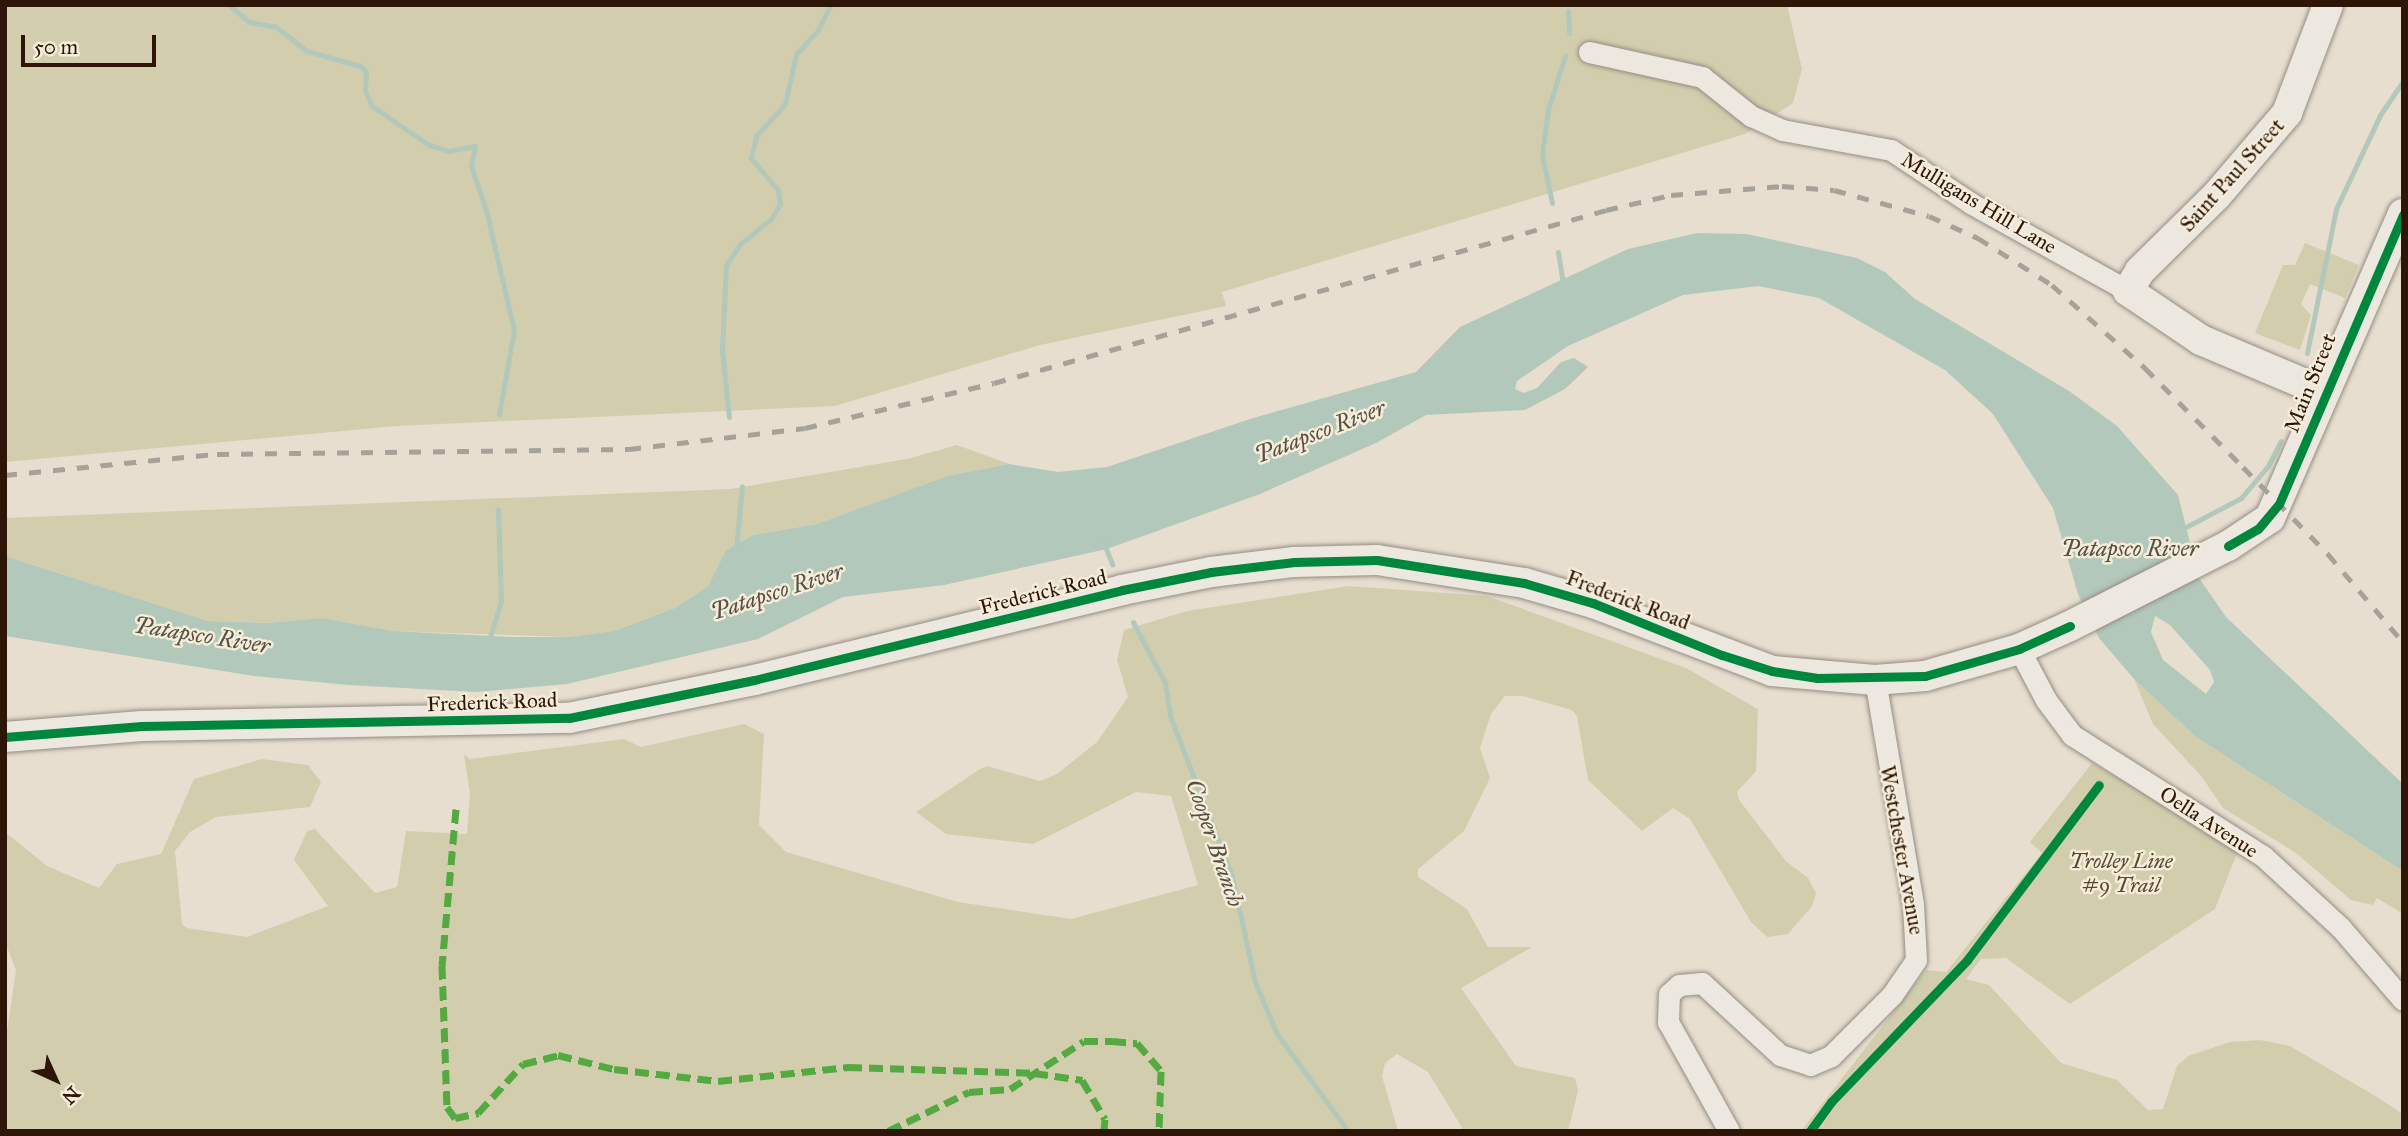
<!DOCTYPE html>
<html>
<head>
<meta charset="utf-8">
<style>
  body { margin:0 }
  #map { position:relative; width:2408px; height:1136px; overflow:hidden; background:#e7decf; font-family:"IM FELL Great Primer",serif }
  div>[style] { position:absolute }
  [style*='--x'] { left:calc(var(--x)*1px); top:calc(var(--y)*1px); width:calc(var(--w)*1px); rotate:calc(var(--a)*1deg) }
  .green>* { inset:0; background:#d2cead }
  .water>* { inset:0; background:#b2c8bb }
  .stream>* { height:5px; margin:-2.5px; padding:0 2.5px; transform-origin:2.5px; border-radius:2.5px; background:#b2c8bb }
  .roads { filter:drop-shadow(0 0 2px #948d83) drop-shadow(0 0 2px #948d83) }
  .street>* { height:21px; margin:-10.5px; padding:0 10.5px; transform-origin:10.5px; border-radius:10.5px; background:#ece7df }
  .secondary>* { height:30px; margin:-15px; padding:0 15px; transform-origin:15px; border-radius:15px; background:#ece7df }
  .rail>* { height:5px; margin-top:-2.5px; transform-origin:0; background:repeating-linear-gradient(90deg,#a6a199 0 12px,transparent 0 24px) }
  .quiet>* { height:7px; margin-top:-3.5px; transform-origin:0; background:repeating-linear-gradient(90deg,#54a941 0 14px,transparent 0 21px) }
  .cycleway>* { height:9px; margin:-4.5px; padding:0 4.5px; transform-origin:4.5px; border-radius:4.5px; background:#00873e }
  span { translate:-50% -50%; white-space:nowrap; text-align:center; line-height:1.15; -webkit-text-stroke:5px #f6ecd9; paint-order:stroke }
  .street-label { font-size:21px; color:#2d1608 }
  .park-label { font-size:21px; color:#594931; font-style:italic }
  .water-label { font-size:23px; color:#545144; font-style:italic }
  .frame { position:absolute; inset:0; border:7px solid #2d1608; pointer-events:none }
  .north { position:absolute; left:21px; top:1045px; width:70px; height:70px; -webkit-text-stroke:5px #f6ecd9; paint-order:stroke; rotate:135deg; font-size:19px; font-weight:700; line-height:28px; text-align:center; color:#2d1608 }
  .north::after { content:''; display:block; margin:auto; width:24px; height:32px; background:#2d1608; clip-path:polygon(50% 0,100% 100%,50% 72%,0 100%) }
  .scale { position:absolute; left:21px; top:35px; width:135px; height:32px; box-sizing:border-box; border:4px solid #2d1608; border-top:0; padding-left:9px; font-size:21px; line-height:24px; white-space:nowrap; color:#2d1608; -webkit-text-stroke:5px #f6ecd9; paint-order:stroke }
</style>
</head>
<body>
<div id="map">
  <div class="green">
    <i style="clip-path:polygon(5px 5px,1787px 5px,1802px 69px,1793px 103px,1745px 134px,1222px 292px,1226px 306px,1040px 345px,835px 406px,397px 426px,5px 462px)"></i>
    <i style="clip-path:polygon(2305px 243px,2359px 265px,2345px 298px,2310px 284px,2301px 304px,2311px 315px,2300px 350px,2255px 333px,2283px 265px,2295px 265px)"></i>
    <i style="clip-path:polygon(957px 445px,1009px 464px,947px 476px,817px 524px,753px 535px,726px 550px,708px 586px,675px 608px,614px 631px,568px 637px,393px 631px,322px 618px,268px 623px,208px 621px,5px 556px,5px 518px,730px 489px,907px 459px)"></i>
    <i style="clip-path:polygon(1349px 586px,1487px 596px,1686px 668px,1758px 709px,1756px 771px,1737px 792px,1739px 800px,1786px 861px,1808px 878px,1816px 893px,1812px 906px,1788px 934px,1767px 937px,1751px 922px,1690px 819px,1673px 808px,1642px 831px,1588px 780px,1577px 716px,1572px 710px,1523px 696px,1505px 696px,1491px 714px,1480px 748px,1490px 778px,1464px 831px,1418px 869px,1418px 877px,1467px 909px,1488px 947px,1532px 947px,1461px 988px,1516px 1066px,1575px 1078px,1578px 1091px,1568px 1131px,1464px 1131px,1428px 1072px,1397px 1054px,1385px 1063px,1382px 1076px,1398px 1131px,5px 1131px,5px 1045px,16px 970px,5px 942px,5px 832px,47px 866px,99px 888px,117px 864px,161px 854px,194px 779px,262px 759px,308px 765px,321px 782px,310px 807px,216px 817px,190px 832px,175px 851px,182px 924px,187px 928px,247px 937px,328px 906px,294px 860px,307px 831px,315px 829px,375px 893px,397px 887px,406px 831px,467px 834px,470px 794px,464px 754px,470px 759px,624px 739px,641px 747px,744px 724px,764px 734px,759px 825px,786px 852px,958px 902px,1071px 919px,1198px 885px,1171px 796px,1136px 792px,1033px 844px,946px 834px,916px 812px,980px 769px,987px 766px,1040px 781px,1057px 774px,1097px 742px,1128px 697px,1117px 660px,1124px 630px,1187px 611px)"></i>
    <i style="clip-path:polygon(2134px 679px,2196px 737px,2403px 871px,2403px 914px,2377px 898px,2373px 905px,2351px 900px,2296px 853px,2223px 808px,2202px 777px,2153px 724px)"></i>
    <i style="clip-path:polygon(2092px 763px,2239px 848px,2215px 909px,2070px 1004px,2006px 958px,1981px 959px,1966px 979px,1989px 985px,2061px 1063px,2117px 1080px,2148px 1110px,2163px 1109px,2177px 1066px,2188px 1056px,2230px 1042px,2260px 1040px,2290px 1046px,2377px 1097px,2403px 1114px,2403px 1131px,1801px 1131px,1926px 970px,1946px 972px,2042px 853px,2030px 842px)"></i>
  </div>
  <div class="water">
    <i style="clip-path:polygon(evenodd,1697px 233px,1747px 234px,1857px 258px,1885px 272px,1915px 299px,2069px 391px,2117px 426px,2178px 495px,2199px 578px,2226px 617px,2403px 784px,2403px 871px,2196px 737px,2134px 679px,2099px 638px,2078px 594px,2053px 508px,1993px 414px,1945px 370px,1819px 298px,1758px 286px,1683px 295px,1568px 346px,1517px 381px,1515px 389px,1524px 393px,1537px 388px,1561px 362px,1574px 358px,1588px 367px,1565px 389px,1525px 410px,1426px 415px,1376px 443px,1260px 494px,1107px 549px,944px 585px,843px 597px,758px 639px,567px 684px,476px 692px,349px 685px,254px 676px,5px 636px,5px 556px,208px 621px,268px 623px,322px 618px,393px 631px,512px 637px,568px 637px,614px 631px,675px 608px,708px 586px,726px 550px,753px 535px,817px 524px,947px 476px,1009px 464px,1058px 472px,1107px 467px,1250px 419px,1416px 372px,1460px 327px,1628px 249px,1697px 233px,2155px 616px,2170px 625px,2210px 670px,2214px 682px,2206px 694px,2163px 660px,2151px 632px,2155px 616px)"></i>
  </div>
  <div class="stream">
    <i style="--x:229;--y:5;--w:26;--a:40"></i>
    <i style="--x:249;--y:22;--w:27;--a:10"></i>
    <i style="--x:276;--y:27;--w:39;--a:38"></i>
    <i style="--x:307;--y:51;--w:55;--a:15.8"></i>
    <i style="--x:360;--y:66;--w:8;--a:45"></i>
    <i style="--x:366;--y:72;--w:19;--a:93"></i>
    <i style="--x:365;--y:91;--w:17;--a:65"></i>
    <i style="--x:372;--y:106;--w:69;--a:34.4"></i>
    <i style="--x:429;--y:145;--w:21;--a:17"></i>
    <i style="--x:449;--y:151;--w:26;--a:-11"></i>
    <i style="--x:475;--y:146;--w:20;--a:101"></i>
    <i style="--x:471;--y:166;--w:46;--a:71.2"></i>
    <i style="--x:486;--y:210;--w:123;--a:76.9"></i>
    <i style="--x:514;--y:330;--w:86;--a:100"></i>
    <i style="--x:1568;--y:11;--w:22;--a:87"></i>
    <i style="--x:1552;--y:203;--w:49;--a:-101.8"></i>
    <i style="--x:1542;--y:155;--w:46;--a:-82.6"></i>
    <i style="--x:1548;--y:109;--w:56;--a:-72.2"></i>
    <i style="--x:1558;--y:252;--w:32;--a:81"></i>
    <i style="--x:2307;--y:353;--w:147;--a:-78.6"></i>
    <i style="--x:2336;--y:209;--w:104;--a:-64.9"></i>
    <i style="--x:2380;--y:115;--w:41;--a:-55.9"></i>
    <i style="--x:729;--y:417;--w:67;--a:-96"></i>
    <i style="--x:722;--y:350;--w:85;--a:-87.3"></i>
    <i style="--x:726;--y:265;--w:25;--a:-56"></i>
    <i style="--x:740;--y:244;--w:40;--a:-39"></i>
    <i style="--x:771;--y:219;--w:17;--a:-59"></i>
    <i style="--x:780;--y:204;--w:14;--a:-98"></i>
    <i style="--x:778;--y:190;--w:42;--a:-130.2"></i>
    <i style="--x:751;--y:158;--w:23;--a:-77"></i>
    <i style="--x:756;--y:136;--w:43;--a:-47.8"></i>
    <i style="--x:785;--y:104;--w:51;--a:-77.6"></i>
    <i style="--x:796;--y:54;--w:33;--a:-47"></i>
    <i style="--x:818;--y:30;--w:28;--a:-64"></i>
    <i style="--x:2182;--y:529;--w:67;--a:-27.7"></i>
    <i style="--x:2241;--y:498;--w:42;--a:-49.8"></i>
    <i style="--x:2268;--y:466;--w:28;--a:-63"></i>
    <i style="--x:1104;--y:544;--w:22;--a:68"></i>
    <i style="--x:736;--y:549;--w:63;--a:-84.6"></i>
    <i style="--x:1133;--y:622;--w:69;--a:62.3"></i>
    <i style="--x:1165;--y:683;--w:33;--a:81"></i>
    <i style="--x:1170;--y:716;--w:172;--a:68.8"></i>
    <i style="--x:1232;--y:876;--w:108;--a:77.8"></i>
    <i style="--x:1255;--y:982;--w:56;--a:67.1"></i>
    <i style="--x:1277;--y:1034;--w:120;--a:53.8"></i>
    <i style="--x:489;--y:640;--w:41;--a:-72.9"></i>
    <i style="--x:501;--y:601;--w:92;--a:-91.9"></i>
  </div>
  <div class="roads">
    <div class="street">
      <i style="--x:1589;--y:52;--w:116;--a:12.5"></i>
      <i style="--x:1702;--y:77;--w:63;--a:38.5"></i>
      <i style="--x:1751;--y:116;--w:34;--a:24"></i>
      <i style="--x:1782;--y:130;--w:111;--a:10.4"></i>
      <i style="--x:1891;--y:150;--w:97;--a:33.7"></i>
      <i style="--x:1972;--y:204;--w:179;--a:29.1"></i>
      <i style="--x:2019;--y:649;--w:58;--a:62.1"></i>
      <i style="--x:2046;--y:700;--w:44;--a:53.4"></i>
      <i style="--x:2072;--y:735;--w:226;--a:32.4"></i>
      <i style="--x:2263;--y:856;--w:105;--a:42.7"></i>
      <i style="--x:2340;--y:927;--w:96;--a:49.2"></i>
      <i style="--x:1729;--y:1131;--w:125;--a:-119.2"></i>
      <i style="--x:1668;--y:1022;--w:28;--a:-88"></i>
      <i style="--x:1669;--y:994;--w:13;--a:-42"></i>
      <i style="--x:1679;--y:985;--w:23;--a:-5"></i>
      <i style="--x:1702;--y:983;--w:106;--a:42.7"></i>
      <i style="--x:1780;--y:1055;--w:32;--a:18"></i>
      <i style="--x:1810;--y:1065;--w:23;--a:-23"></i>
      <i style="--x:1831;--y:1056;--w:86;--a:-45"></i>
      <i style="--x:1892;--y:995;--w:42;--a:-55.6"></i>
      <i style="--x:1916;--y:960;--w:56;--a:-93.1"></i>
      <i style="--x:1913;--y:904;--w:227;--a:-99.6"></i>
    </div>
    <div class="secondary">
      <i style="--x:2324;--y:392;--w:134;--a:-157.1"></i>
      <i style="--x:2201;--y:340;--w:88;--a:-146.1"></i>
      <i style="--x:2128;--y:291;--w:23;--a:-59"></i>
      <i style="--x:2140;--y:271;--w:108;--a:-44.6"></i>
      <i style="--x:2217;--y:195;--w:108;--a:-49.5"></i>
      <i style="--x:2287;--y:113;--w:116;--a:-69.2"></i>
      <i style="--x:5;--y:737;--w:137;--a:-4.6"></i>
      <i style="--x:142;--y:726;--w:427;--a:-1.1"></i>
      <i style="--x:569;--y:718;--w:189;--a:-11.6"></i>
      <i style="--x:754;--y:680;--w:379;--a:-13.7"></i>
      <i style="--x:1122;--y:590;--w:91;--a:-11.4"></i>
      <i style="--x:1211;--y:572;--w:84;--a:-6.9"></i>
      <i style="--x:1294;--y:562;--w:83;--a:-1.4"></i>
      <i style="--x:1377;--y:560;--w:149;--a:8.9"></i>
      <i style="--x:1524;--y:583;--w:72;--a:16.2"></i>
      <i style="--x:1593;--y:603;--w:191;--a:20.8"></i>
      <i style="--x:1772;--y:671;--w:103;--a:5"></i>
      <i style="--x:1875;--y:680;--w:50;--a:-4.6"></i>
      <i style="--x:1925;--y:676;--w:98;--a:-16"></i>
      <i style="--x:2019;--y:649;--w:56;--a:-24.3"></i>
      <i style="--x:2070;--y:626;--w:177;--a:-26.9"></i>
      <i style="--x:2228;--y:546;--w:50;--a:-33.7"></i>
      <i style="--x:2270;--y:518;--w:332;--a:-66.4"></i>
    </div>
  </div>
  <div class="rail">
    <i style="--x:5;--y:475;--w:213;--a:-5.7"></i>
    <i style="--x:217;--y:454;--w:412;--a:-0.7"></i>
    <i style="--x:629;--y:449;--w:177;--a:-6.8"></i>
    <i style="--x:805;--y:428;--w:194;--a:-13.4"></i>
    <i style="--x:994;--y:383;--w:636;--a:-15.78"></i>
    <i style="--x:1606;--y:210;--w:67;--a:-13"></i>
    <i style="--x:1671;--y:195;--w:111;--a:-4.6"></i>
    <i style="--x:1782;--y:186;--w:52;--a:4.4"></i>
    <i style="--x:1834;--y:190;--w:98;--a:15.3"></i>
    <i style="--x:1929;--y:216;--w:54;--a:24.2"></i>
    <i style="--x:1978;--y:238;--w:88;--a:32.4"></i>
    <i style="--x:2052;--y:285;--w:125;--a:41.7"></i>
    <i style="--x:2145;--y:368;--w:139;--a:45.3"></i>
    <i style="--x:2243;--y:467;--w:122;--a:45.7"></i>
    <i style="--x:2328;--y:554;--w:116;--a:49.6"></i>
  </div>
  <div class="quiet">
    <i style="--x:456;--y:809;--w:157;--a:95.1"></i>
    <i style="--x:442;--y:965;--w:142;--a:88"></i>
    <i style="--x:447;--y:1107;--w:14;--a:54"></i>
    <i style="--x:455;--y:1118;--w:24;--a:-12"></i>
    <i style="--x:478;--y:1113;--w:67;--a:-47.4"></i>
    <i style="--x:523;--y:1064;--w:36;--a:-14"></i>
    <i style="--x:558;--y:1055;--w:58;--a:14"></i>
    <i style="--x:614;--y:1069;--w:105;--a:6.6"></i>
    <i style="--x:718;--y:1081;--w:131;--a:-6.1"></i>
    <i style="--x:848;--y:1067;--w:186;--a:1.8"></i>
    <i style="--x:1034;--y:1073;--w:49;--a:8.3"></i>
    <i style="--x:1082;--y:1080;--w:45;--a:59.5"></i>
    <i style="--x:1105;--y:1119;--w:12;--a:95"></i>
    <i style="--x:888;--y:1131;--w:90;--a:-25.7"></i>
    <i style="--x:969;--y:1092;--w:41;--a:-4.2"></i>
    <i style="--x:1010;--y:1089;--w:88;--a:-33"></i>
    <i style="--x:1084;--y:1041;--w:28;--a:0"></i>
    <i style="--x:1112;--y:1041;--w:25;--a:5"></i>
    <i style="--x:1137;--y:1043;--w:37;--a:49"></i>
    <i style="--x:1161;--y:1071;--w:60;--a:91.9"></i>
  </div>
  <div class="cycleway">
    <i style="--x:2228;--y:546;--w:34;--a:-30"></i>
    <i style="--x:2258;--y:529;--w:33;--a:-50"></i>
    <i style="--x:2279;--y:504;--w:315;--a:-66.8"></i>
    <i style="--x:5;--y:737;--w:137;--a:-4.6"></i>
    <i style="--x:142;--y:726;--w:427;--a:-1.1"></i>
    <i style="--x:569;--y:718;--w:189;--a:-11.6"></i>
    <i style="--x:754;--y:680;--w:379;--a:-13.7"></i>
    <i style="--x:1122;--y:590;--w:91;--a:-11.4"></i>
    <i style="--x:1211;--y:572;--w:84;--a:-6.9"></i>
    <i style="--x:1294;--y:562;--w:83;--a:-1.4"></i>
    <i style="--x:1377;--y:560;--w:149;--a:8.9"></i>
    <i style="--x:1524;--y:583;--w:72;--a:16.2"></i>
    <i style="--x:1593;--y:603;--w:139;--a:22"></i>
    <i style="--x:1722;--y:655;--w:52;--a:17.7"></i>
    <i style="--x:1772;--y:671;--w:46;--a:8.8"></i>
    <i style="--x:1817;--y:678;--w:108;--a:-1.1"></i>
    <i style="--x:1925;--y:676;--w:98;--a:-16"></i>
    <i style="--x:2019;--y:649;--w:56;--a:-24.3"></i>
    <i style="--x:1810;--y:1131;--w:36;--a:-54"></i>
    <i style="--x:1831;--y:1102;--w:197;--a:-46.2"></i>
    <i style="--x:1967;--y:960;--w:219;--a:-53"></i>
  </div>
  <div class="street-label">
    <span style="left:2232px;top:175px;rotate:-48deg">Saint Paul Street</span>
    <span style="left:1979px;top:203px;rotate:31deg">Mulligans Hill Lane</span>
    <span style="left:2310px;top:383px;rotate:-68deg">Main Street</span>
    <span style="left:1043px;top:592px;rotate:-14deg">Frederick Road</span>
    <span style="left:1628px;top:600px;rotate:21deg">Frederick Road</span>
    <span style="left:492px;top:702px;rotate:-2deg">Frederick Road</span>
    <span style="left:2209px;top:822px;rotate:33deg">Oella Avenue</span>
    <span style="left:1902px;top:850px;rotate:80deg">Westchester Avenue</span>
  </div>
  <div class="park-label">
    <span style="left:2121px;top:873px">Trolley Line<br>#9 Trail</span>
  </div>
  <div class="water-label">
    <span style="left:1320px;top:431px;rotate:-21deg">Patapsco River</span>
    <span style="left:2130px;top:548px">Patapsco River</span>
    <span style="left:777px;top:591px;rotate:-18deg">Patapsco River</span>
    <span style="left:202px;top:635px;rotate:9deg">Patapsco River</span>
    <span style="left:1215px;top:843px;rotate:71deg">Cooper Branch</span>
  </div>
  <div class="frame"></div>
  <div class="north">N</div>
  <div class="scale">50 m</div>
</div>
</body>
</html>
